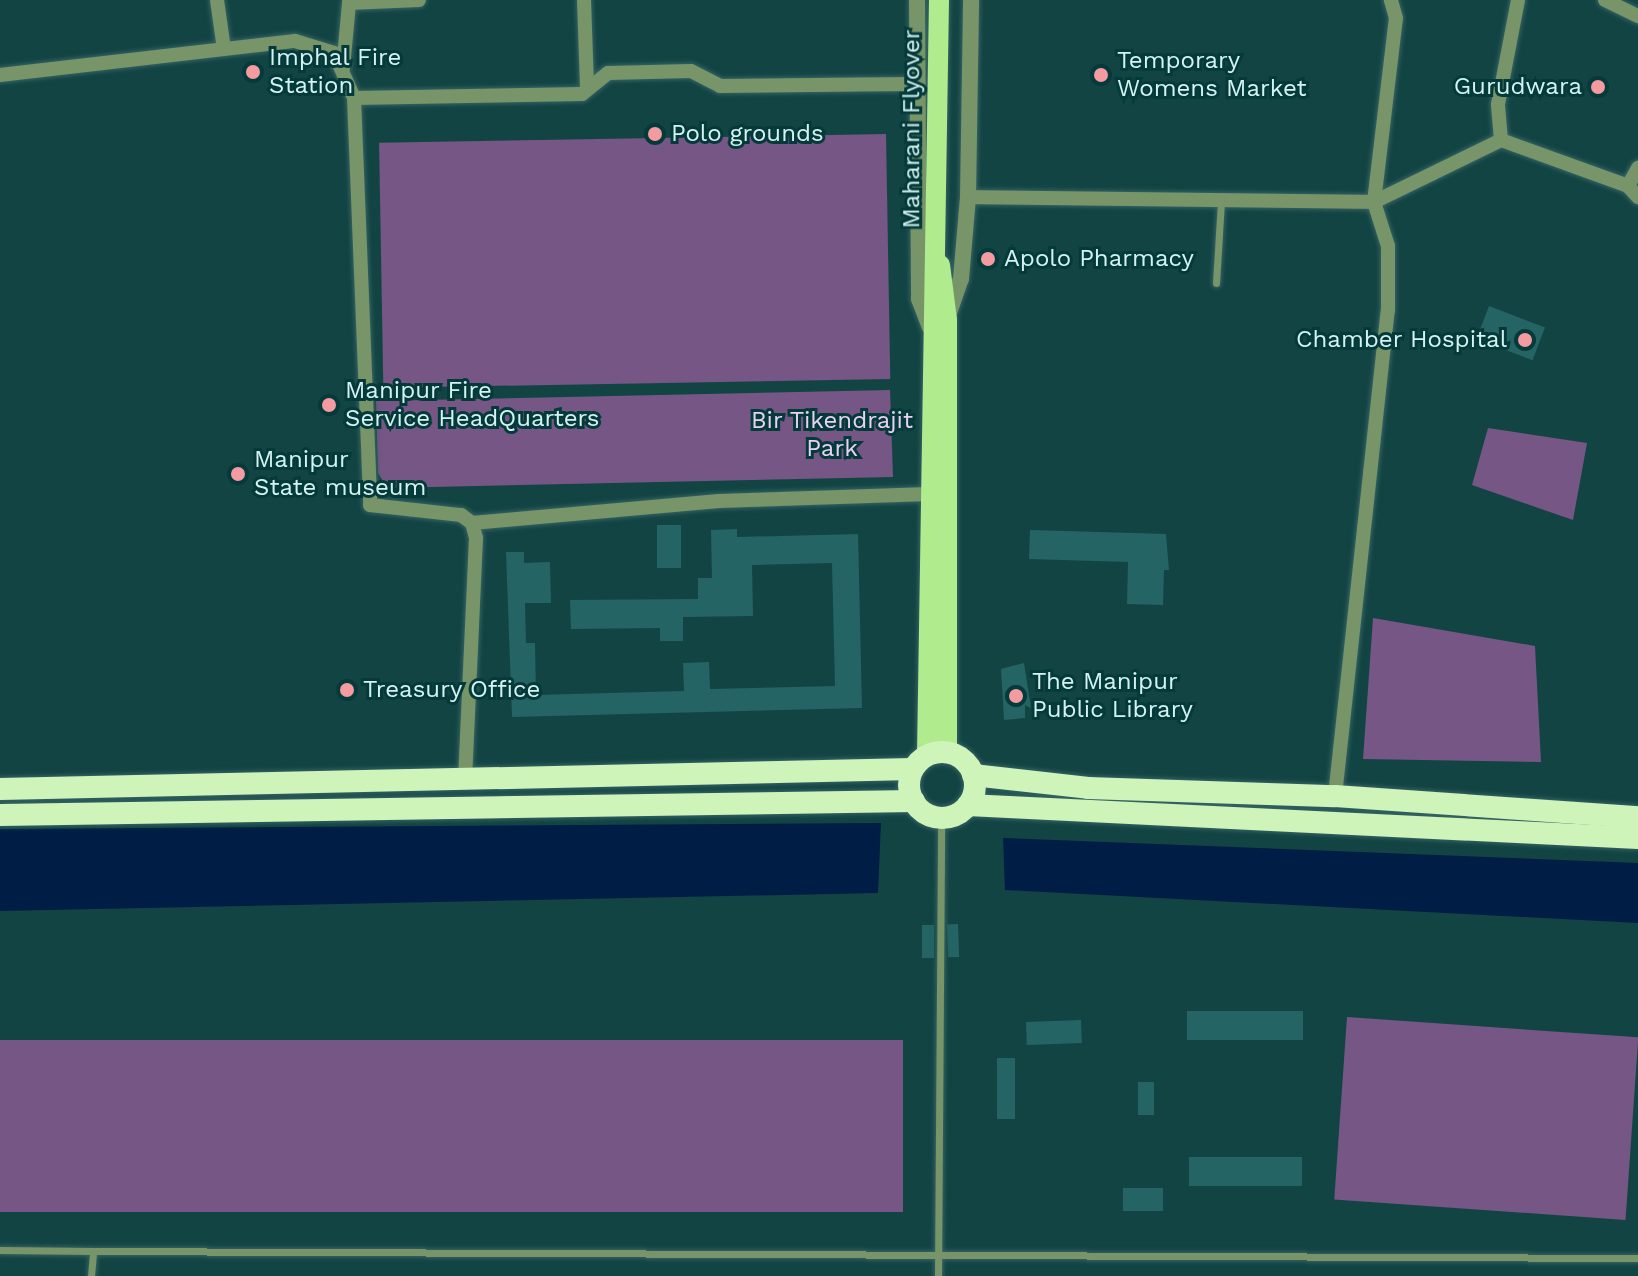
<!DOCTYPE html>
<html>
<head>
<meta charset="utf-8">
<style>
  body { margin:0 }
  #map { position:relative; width:1638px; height:1276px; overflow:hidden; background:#134444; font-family:"Work Sans",sans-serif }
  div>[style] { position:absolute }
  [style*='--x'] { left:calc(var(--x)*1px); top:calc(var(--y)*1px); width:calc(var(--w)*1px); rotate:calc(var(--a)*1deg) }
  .green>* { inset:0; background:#765685; transform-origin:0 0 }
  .water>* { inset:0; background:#001e45 }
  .building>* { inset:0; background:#246464; transform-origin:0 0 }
  .roads { filter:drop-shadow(0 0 2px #366363) drop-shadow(0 0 2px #366363) }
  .service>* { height:7px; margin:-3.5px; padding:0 3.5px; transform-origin:3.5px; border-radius:3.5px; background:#779568 }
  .minor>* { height:14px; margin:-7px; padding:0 7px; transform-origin:7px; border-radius:7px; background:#779568 }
  .tertiary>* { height:16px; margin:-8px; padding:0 8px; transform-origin:8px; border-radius:8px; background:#779568 }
  .primary>* { height:20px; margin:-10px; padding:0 10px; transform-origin:10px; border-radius:10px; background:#b0ec8e }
  .trunk>* { height:22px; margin:-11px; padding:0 11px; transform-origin:11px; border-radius:11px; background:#cef4ba }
  .trunk>.ring { margin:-11px; padding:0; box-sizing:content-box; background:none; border:22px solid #cef4ba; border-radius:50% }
  .dots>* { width:22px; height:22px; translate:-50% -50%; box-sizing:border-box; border:4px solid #053a3a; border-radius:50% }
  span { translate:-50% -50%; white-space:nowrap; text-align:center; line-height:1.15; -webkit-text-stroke:6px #053a3a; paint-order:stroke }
  .poi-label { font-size:24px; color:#d4f2f2 }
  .left { translate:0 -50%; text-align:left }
  .right { translate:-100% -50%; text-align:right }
  .street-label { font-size:24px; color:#d4f2f2 }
  .park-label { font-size:24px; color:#e8d1f3 }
</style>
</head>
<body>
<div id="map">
  <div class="green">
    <i style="left:886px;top:134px;width:245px;height:507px;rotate:89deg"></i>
    <i style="clip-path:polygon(890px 390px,893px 477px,387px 488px,378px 473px,376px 401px)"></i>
    <i style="clip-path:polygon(1488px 428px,1587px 443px,1573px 520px,1472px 485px)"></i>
    <i style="clip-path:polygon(1373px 618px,1535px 646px,1541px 762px,1363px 759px)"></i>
    <i style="left:1347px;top:1017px;width:292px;height:183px;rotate:4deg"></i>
    <i style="left:903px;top:1040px;width:172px;height:903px;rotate:90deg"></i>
  </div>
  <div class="water">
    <i style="clip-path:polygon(881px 823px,878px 893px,0 911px,0 829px)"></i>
    <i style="clip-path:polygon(1003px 838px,1638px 863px,1638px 923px,1005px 890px)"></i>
  </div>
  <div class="building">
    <i style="left:1489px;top:306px;width:60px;height:35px;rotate:21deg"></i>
    <i style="left:657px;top:525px;width:24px;height:43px"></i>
    <i style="clip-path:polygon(737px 529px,737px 537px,858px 534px,862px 708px,512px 717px,506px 552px,524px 552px,524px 563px,550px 562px,551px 603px,525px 603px,526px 643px,535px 643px,536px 695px,684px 691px,683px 663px,709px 662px,710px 689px,835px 686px,832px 563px,752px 565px,753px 616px,683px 617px,683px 641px,660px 641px,660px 628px,571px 629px,570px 600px,698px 599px,698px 578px,712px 578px,711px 530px)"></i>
    <i style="clip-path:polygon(1030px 530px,1166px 534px,1169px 570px,1164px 570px,1163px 605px,1127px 604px,1128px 562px,1029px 559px)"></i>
    <i style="clip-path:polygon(1024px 663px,1031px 708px,1025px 705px,1025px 718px,1004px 720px,1001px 669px)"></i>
    <i style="left:958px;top:924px;width:33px;height:11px;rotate:88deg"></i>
    <i style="left:922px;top:925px;width:12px;height:33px"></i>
    <i style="left:1303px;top:1011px;width:29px;height:116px;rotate:90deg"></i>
    <i style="left:1081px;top:1020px;width:23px;height:55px;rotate:88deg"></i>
    <i style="left:997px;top:1058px;width:18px;height:61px"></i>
    <i style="left:1138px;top:1082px;width:16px;height:33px"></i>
    <i style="left:1302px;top:1157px;width:29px;height:113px;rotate:90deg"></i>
    <i style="left:1163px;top:1188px;width:23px;height:40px;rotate:90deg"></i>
  </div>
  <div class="roads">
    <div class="service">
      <i style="--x:1216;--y:283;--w:82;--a:-86.5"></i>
      <i style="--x:0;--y:1250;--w:93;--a:0.6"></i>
      <i style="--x:91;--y:1276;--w:25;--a:-85"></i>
      <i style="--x:93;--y:1251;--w:1545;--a:0.26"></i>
      <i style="--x:938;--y:1276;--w:458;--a:-89.6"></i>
    </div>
    <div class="minor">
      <i style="--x:217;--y:0;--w:49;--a:81.9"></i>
      <i style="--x:584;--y:0;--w:88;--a:88"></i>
      <i style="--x:1605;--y:0;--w:37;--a:26"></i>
      <i style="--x:343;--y:68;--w:65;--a:-84.7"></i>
      <i style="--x:349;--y:3;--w:70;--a:-2.5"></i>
      <i style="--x:0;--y:75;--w:297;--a:-6.6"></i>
      <i style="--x:295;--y:41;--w:41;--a:17.1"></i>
      <i style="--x:334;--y:53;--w:49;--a:66"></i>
      <i style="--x:354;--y:98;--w:407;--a:87.7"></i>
      <i style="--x:370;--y:505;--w:92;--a:6.3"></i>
      <i style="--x:461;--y:515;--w:14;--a:36"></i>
      <i style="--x:472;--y:523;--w:16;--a:75"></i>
      <i style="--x:476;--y:538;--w:243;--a:92.6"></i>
      <i style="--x:354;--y:98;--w:228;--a:-1"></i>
      <i style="--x:582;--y:94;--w:33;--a:-39"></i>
      <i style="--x:608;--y:73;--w:83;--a:-1.4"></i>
      <i style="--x:691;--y:71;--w:33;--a:27"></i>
      <i style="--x:720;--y:86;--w:195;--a:-0.6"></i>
      <i style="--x:1501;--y:140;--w:36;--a:-95"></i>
      <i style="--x:1498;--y:104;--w:106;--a:-79.1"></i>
      <i style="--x:1628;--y:186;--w:21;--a:-61"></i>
      <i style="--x:968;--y:197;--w:406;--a:0.7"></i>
      <i style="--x:1374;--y:202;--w:141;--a:-26"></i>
      <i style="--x:1501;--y:140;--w:135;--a:19.9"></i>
      <i style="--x:1628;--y:186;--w:15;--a:48"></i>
      <i style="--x:472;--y:523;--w:248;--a:-5.1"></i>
      <i style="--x:719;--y:501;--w:211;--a:-1.9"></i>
      <i style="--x:1335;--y:796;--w:489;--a:-83.8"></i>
      <i style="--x:1388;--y:310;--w:64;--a:-90"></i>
      <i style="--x:1388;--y:246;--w:46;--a:-107.7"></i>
      <i style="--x:1374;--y:202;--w:185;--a:-83.2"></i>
      <i style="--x:1396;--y:18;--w:19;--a:-106"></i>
    </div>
    <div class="tertiary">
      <i style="--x:917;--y:0;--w:299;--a:89.6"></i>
      <i style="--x:919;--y:299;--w:30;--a:69"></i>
      <i style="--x:948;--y:316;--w:39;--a:-71"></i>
      <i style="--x:961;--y:279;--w:82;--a:-85.1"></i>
      <i style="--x:968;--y:197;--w:197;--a:-89.1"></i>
    </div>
    <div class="primary">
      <i style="--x:940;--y:265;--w:55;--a:82.7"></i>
      <i style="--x:947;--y:320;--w:432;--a:90"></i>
      <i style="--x:927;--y:755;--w:755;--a:-89.09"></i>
    </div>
    <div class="trunk">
      <i class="ring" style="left:909px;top:752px;width:44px;height:44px"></i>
      <i style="--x:973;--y:775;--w:116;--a:6.4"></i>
      <i style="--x:1088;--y:788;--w:247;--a:1.9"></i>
      <i style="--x:1335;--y:796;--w:304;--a:4"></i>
      <i style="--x:0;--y:789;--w:913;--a:-1.25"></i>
      <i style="--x:968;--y:805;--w:671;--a:2.82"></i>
      <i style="--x:0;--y:815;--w:914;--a:-0.88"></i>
    </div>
  </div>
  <div class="dots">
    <i style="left:253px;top:72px;background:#f49aa1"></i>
    <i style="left:1101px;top:75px;background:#f49aa1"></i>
    <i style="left:1598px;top:87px;background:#f49aa1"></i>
    <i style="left:655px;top:134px;background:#f49aa1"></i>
    <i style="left:988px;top:259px;background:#f49aa1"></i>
    <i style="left:1525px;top:340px;background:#f49aa1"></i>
    <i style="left:329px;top:405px;background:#f49aa1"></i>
    <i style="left:238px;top:474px;background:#f49aa1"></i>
    <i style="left:347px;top:690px;background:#f49aa1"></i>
    <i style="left:1016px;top:696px;background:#f49aa1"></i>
  </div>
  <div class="poi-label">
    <span class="left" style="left:269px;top:72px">Imphal Fire<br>Station</span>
    <span class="left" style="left:1117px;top:75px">Temporary<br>Womens Market</span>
    <span class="right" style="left:1582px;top:87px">Gurudwara</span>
    <span class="left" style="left:671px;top:134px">Polo grounds</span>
    <span class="left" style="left:1004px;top:259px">Apolo Pharmacy</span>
    <span class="right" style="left:1507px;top:340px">Chamber Hospital</span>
    <span class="left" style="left:345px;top:405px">Manipur Fire<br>Service HeadQuarters</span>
    <span class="left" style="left:254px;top:474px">Manipur<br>State museum</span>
    <span class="left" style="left:1032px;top:696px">The Manipur<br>Public Library</span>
    <span class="left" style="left:363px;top:690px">Treasury Office</span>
  </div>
  <div class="street-label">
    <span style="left:912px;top:129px;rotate:-90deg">Maharani Flyover</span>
  </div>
  <div class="park-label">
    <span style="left:832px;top:435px">Bir Tikendrajit<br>Park</span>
  </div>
</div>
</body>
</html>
